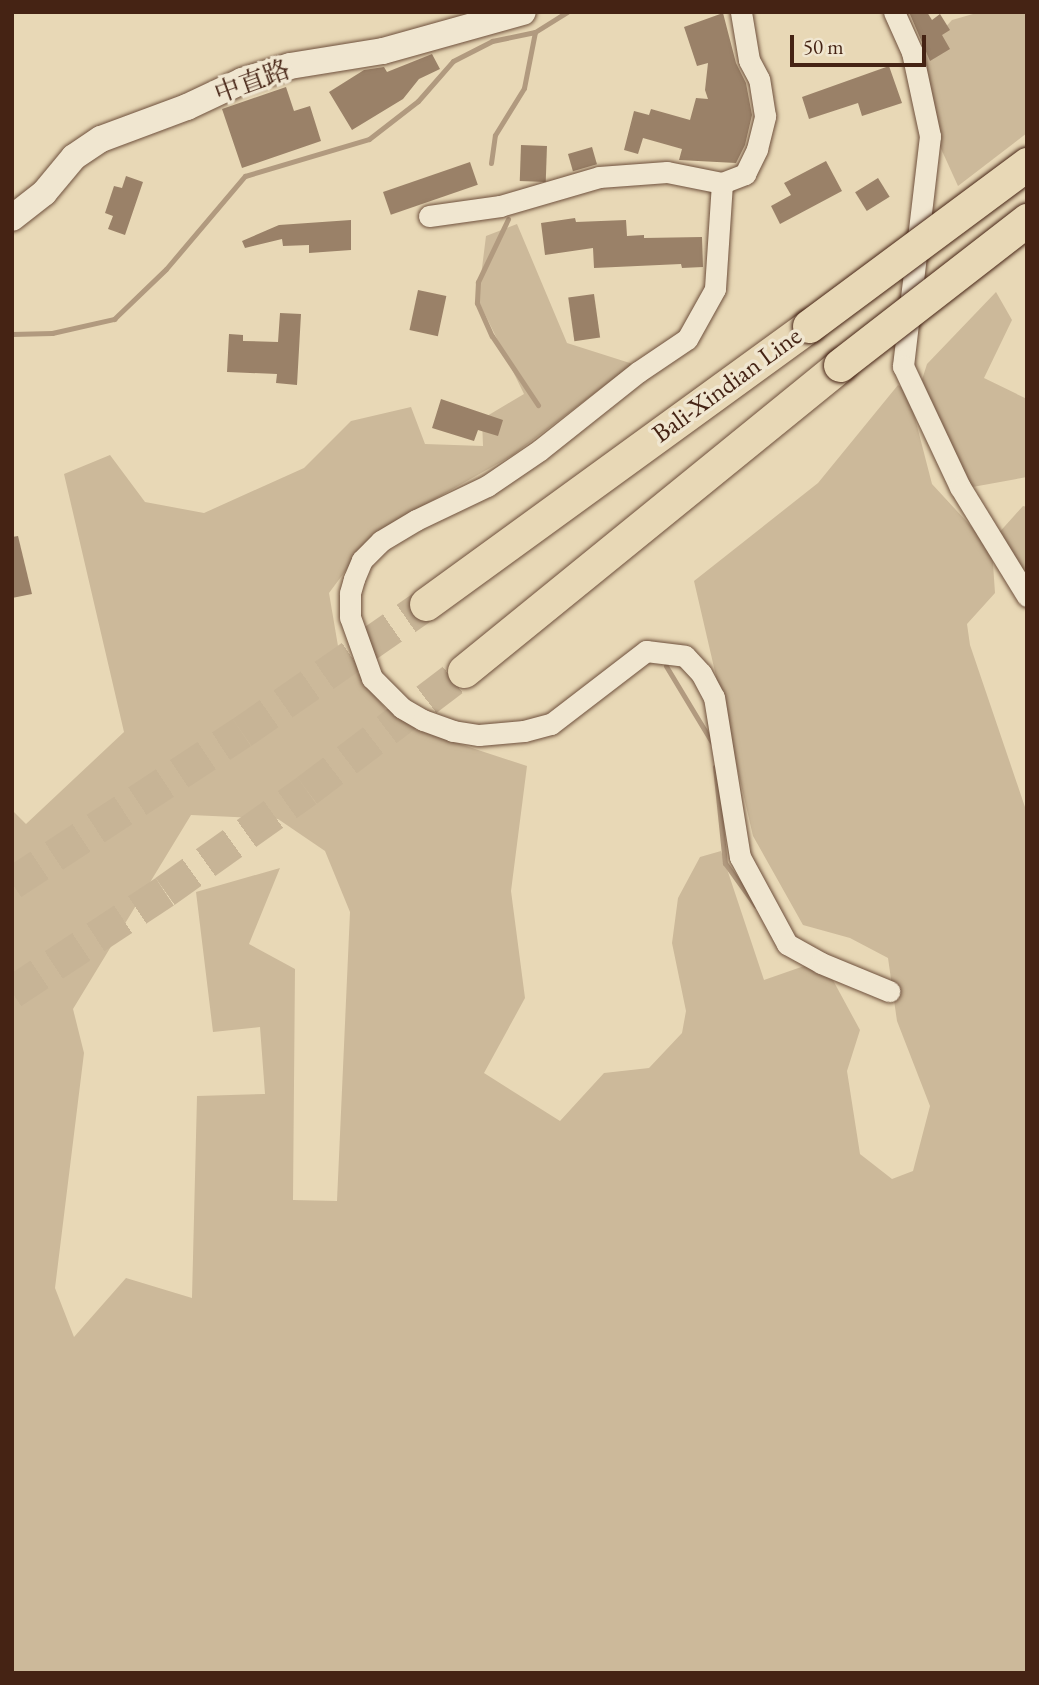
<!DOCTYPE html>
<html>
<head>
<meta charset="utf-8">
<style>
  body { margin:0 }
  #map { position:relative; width:1039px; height:1685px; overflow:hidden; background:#e8d8b6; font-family:"EB Garamond","Noto Serif TC",serif }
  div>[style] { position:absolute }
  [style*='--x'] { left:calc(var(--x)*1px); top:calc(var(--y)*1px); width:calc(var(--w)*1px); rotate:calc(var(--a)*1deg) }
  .green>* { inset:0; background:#ccb99a }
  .stream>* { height:5px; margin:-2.5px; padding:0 2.5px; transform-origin:2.5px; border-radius:2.5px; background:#b19a7f }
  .building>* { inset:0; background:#9a8168; transform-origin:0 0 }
  .trunk-tunnel>* { height:33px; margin-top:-16.5px; transform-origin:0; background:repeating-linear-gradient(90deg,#c7b496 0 33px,transparent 0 50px) }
  .roads { filter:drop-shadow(0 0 2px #6e503c) drop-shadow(0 0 2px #6e503c) }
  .minor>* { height:21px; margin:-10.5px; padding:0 10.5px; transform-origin:10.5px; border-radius:10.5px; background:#f0e6d0 }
  .tertiary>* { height:26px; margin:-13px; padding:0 13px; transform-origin:13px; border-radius:13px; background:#f0e6d0 }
  .trunk>* { height:33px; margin:-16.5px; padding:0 16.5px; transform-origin:16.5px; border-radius:16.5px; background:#e8d8b6 }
  .bridges { filter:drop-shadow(0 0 2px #452314) drop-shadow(0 0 2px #452314) }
  .trunk-bridge>* { height:33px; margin:-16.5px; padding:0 16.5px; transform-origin:16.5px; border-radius:16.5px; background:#e8d8b6 }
  span { translate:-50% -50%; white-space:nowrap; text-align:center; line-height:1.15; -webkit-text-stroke:7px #f0e6d0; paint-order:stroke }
  .street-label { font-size:26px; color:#452314 }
  .frame { position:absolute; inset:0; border:14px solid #452314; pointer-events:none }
  .scale { position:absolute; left:790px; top:35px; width:136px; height:32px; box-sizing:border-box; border:4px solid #452314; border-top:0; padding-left:9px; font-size:21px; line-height:24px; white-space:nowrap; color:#452314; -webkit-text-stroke:5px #f0e6d0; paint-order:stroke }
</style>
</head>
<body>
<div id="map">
  <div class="green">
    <i style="clip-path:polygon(980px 12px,1027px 12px,1027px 133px,958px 186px,922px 107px,922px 53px,952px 20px)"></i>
    <i style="clip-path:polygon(evenodd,517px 224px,567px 343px,633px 364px,513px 455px,373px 534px,329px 593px,338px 646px,396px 723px,527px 766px,511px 891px,525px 998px,484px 1073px,560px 1121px,604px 1073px,649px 1068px,682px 1033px,686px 1011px,672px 943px,678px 898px,700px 857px,721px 851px,764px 980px,807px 965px,828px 971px,860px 1030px,847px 1071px,860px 1154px,892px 1179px,913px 1171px,930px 1106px,897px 1021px,888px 958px,850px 938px,803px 925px,753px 836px,694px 581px,818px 483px,898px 385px,908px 391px,932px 484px,992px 549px,995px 593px,967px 624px,970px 645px,1027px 813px,1027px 1673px,12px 1673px,12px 810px,26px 824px,124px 732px,64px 474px,110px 455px,145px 502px,204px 513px,304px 468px,351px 421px,411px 407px,425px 444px,483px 446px,482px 419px,524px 394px,478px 300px,486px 236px,517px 224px,191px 815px,278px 819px,325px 851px,350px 912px,337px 1201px,293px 1200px,295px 969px,249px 944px,280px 868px,196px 892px,213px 1032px,260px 1027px,265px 1094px,197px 1096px,192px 1298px,126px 1278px,74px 1337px,55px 1288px,84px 1053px,73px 1009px,191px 815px)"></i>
    <i style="clip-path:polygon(996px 292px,1012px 320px,984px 378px,1027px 399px,1027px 477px,967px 488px,919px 389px,927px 364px)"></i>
    <i style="clip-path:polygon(1023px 506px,1027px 507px,1027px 587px,996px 536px)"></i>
  </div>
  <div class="stream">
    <i style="--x:491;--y:163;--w:28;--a:-82"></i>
    <i style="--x:495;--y:135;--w:55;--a:-58.3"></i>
    <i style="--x:524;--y:88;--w:57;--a:-78.9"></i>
    <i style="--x:508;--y:219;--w:70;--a:115.5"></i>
    <i style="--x:478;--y:282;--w:21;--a:93"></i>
    <i style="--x:477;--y:303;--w:36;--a:66"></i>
    <i style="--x:492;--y:336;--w:83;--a:56.3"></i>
    <i style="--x:12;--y:334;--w:40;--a:-1.4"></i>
    <i style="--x:52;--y:333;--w:64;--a:-12.7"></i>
    <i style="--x:114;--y:319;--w:72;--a:-43.9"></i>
    <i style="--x:166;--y:269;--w:122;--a:-49.7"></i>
    <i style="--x:245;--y:176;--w:129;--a:-16.6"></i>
    <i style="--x:369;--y:139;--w:62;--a:-37.8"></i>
    <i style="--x:418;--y:101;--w:53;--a:-48.8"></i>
    <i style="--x:453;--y:61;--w:44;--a:-27.1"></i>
    <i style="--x:492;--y:41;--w:44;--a:-11.8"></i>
    <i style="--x:535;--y:32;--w:38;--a:-32"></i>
    <i style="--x:666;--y:666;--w:91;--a:58.9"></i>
    <i style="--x:715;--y:767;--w:97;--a:84.1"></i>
    <i style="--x:725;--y:863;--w:52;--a:54.5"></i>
  </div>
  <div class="building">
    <i style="clip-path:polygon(909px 12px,927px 12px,932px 20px,940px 14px,950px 30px,942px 35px,950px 49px,930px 61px)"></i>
    <i style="clip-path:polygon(723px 13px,736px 63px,746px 83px,752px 115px,745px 145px,736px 163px,679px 160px,682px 149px,643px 138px,638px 154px,624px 150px,634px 111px,649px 115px,651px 109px,690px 120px,696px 98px,708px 99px,705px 90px,708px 63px,697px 66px,684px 27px)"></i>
    <i style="clip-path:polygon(432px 54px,440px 69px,419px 79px,403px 99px,352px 130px,329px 92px,364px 70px,384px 67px,387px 72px)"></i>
    <i style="clip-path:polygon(889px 66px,902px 103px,862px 116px,858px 103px,809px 119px,802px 97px)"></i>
    <i style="clip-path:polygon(286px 87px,294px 111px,310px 106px,321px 141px,242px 168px,222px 109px)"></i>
    <i style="left:521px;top:145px;width:26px;height:36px;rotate:2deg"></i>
    <i style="left:592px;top:147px;width:18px;height:25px;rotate:74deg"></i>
    <i style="clip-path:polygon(826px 161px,842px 191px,780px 224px,771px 206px,791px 195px,784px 183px)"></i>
    <i style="left:470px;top:162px;width:24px;height:92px;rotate:71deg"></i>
    <i style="clip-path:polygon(126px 176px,143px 182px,125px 235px,108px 229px,113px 216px,105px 213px,114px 186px,122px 188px)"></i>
    <i style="left:878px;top:178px;width:22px;height:27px;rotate:58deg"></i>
    <i style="clip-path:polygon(575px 218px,576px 222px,626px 220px,627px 236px,644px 235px,644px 238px,702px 237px,703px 267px,682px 268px,681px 264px,594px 268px,593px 248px,545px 255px,541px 223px)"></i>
    <i style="clip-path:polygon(351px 220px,351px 250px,309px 253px,309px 245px,283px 246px,282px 239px,245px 248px,242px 241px,279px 225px)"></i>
    <i style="left:418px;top:290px;width:29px;height:41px;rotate:12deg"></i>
    <i style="left:594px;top:294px;width:44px;height:26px;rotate:82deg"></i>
    <i style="clip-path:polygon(280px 313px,301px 314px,297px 385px,276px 383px,277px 374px,227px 372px,229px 334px,243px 335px,243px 341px,278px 342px)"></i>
    <i style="clip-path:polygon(441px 399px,503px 420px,498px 436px,478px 430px,474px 441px,432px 428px)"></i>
    <i style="clip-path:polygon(18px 536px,32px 594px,12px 598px,12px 537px)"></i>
  </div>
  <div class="trunk-tunnel">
    <i style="--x:12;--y:883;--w:275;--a:-33.3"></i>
    <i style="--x:242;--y:732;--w:224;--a:-34.8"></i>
    <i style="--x:12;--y:992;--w:183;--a:-33.4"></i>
    <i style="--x:165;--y:891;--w:174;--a:-35.4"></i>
    <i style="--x:307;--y:790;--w:197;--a:-37.2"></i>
  </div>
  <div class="roads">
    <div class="minor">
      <i style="--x:894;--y:12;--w:44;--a:65.8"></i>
      <i style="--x:912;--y:52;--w:86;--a:77.9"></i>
      <i style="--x:930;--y:136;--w:232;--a:96.7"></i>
      <i style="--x:903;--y:366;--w:134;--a:64.8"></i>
      <i style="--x:960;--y:487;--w:128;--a:58.4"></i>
      <i style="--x:722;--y:183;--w:106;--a:93.8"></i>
      <i style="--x:715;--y:289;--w:57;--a:119.2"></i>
      <i style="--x:687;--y:339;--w:59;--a:146"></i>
      <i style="--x:638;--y:372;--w:125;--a:141.5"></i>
      <i style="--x:540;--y:450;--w:64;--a:145.8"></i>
      <i style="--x:487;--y:486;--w:79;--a:154.4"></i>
      <i style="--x:416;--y:520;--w:41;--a:149"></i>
      <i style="--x:381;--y:541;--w:27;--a:135"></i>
      <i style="--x:362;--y:560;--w:21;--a:113"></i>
      <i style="--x:354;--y:579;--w:15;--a:106"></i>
      <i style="--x:350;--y:593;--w:24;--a:90"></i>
      <i style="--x:350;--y:617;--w:65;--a:70.2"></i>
      <i style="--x:372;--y:678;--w:42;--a:45"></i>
      <i style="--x:402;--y:708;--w:24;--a:30"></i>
      <i style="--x:423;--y:720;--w:32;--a:20"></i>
      <i style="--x:453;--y:731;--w:26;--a:9"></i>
      <i style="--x:479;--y:735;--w:45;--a:-5.1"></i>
      <i style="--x:524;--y:731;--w:28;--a:-15"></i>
      <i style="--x:551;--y:724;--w:120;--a:-37.5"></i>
      <i style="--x:646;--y:651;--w:39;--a:7"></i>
      <i style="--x:685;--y:656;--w:23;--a:47"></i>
      <i style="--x:701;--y:673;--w:27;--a:62"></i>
      <i style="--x:714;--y:697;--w:162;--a:80.8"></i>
      <i style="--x:740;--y:857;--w:99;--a:61.6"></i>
      <i style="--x:787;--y:944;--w:39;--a:29"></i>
      <i style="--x:821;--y:963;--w:74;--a:22.4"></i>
      <i style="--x:429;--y:216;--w:72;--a:-8"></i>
      <i style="--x:500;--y:206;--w:103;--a:-16.3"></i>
      <i style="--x:599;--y:177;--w:68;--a:-4.2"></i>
      <i style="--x:667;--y:172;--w:56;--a:11.3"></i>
      <i style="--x:722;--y:183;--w:25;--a:-21"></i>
      <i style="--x:745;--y:174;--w:28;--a:-64"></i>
      <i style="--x:757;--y:149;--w:34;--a:-76"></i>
      <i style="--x:765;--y:116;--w:37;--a:-99"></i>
      <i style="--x:759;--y:79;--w:21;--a:-118"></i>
      <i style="--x:749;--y:60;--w:49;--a:-99.5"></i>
    </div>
    <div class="tertiary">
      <i style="--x:12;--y:218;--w:41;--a:-38"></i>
      <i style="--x:44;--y:193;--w:47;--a:-50.2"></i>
      <i style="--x:74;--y:157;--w:32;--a:-34"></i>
      <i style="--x:101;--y:139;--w:92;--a:-20.4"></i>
      <i style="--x:187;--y:107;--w:61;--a:-25.3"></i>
      <i style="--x:242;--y:81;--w:50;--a:-17.4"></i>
      <i style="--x:290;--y:66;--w:94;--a:-9.2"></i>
      <i style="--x:383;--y:51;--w:145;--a:-15.6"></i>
    </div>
    <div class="trunk">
      <i style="--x:426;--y:604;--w:473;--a:-36"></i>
      <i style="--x:464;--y:671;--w:485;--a:-39.1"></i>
    </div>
  </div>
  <div class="bridges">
    <div class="trunk-bridge">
      <i style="--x:809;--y:326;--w:272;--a:-36.6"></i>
      <i style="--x:840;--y:365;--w:237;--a:-37.8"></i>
    </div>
  </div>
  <div class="street-label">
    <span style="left:252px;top:82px;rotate:-20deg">中直路</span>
    <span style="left:727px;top:385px;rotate:-36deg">Bali-Xindian Line</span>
  </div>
  <div class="frame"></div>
  <div class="scale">50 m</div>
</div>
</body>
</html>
